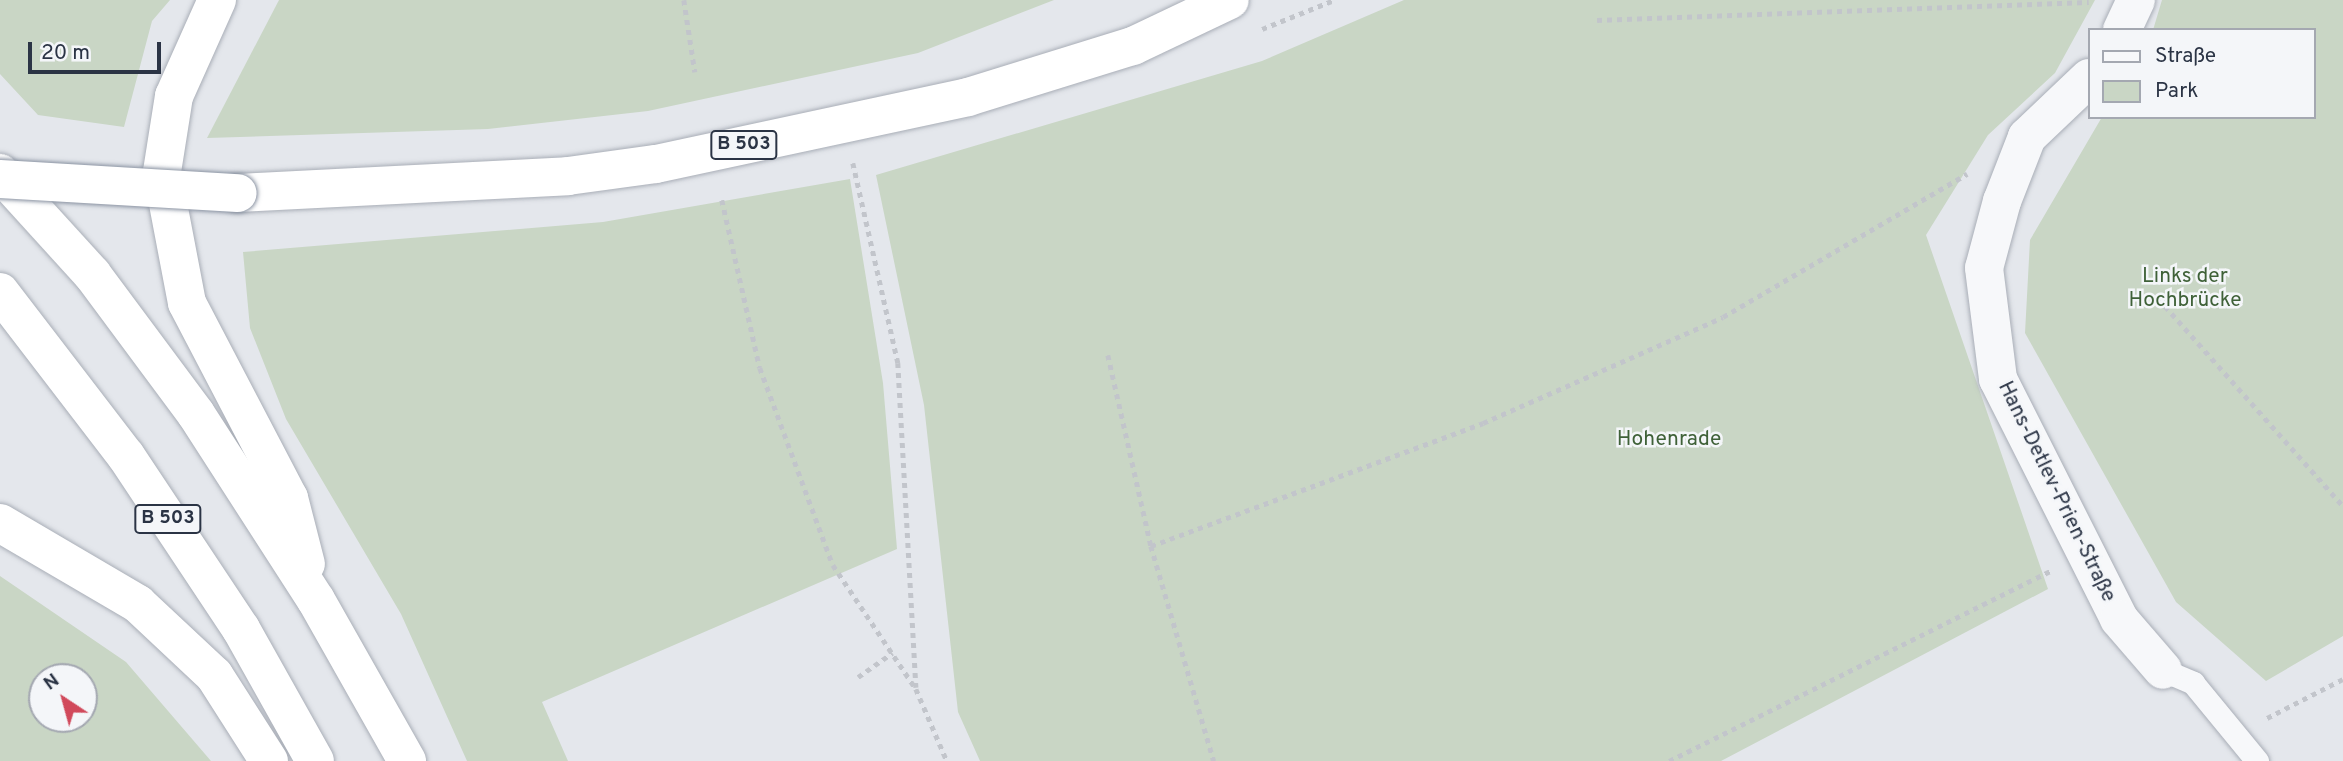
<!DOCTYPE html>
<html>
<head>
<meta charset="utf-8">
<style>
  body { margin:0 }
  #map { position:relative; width:2343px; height:761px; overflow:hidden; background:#e4e7ec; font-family:Overpass,sans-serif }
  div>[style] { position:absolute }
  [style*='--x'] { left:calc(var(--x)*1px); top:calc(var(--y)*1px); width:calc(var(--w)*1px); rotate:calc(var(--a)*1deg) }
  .green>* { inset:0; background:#c9d6c5 }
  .path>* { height:4.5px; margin-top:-2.25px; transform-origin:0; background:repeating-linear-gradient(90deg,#c2c5cb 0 5px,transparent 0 10px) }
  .roads { filter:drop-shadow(0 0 2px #a9aeb7) drop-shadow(0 0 2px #a9aeb7) }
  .lane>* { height:23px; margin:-11.5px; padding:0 11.5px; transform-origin:11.5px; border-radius:11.5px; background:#f7f8fa }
  .street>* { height:38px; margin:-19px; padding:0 19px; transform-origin:19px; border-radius:19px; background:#f7f8fa }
  .highway>* { height:38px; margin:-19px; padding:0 19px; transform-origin:19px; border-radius:19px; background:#fff }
  .bridges { filter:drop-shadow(0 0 2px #8b94a3) drop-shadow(0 0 2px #8b94a3) }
  .highway-bridge>* { height:38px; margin:-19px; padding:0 19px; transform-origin:19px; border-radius:19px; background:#fff }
  span { translate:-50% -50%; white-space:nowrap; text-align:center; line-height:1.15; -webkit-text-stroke:5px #f4f6f9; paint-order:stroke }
  .shield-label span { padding:2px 5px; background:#f4f6f9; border:2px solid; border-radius:5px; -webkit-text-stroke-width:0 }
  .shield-label { font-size:19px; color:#2b3445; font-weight:700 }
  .park-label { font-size:21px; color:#3f6138 }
  .street-label { font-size:21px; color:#2b3445 }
  .legend { position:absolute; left:2088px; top:28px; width:228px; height:91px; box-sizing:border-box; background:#f4f6f9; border:2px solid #a4a8b1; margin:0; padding:9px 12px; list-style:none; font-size:21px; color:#2b3445 }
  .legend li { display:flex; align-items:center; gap:14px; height:35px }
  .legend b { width:35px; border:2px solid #a4a8b1 }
  .north { position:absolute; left:28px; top:663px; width:70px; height:70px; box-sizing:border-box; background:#f4f6f9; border:2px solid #a4a8b1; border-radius:50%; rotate:324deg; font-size:19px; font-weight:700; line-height:28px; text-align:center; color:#2b3445 }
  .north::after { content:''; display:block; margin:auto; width:24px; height:32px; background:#d1495b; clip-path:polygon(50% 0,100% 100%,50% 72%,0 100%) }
  .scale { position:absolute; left:28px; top:42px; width:133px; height:32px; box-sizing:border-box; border:4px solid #2b3445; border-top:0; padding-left:9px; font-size:21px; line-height:24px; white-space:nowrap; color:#2b3445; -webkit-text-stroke:5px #f4f6f9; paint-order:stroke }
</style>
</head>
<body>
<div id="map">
  <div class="green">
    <i style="clip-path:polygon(0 0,170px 0,152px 21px,124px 127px,38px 115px,0 74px)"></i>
    <i style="clip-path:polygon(279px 0,1054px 0,918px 53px,648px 111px,488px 129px,207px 138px)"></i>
    <i style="clip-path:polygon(1404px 0,2095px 0,2055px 73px,1988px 135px,1926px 235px,2048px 589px,1721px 761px,980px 761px,958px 712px,924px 405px,876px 175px,1262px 61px)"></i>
    <i style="clip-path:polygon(2162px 0,2343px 0,2343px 636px,2266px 681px,2176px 602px,2025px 333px,2030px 240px,2102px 117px,2313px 117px,2313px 30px,2153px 30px)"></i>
    <i style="clip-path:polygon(850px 179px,883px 383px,897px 549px,542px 702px,568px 761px,467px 761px,401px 614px,286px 419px,250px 328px,243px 252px,603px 222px)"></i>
    <i style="clip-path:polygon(evenodd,0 576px,126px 662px,211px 761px,0 761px,0 576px,42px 677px,84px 677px,84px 719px,42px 719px,42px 677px)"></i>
  </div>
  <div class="path">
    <i style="--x:684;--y:0;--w:73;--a:81.3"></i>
    <i style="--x:1597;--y:20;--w:492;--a:-2.1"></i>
    <i style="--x:1262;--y:29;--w:78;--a:-21.9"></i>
    <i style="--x:853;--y:163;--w:205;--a:77.3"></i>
    <i style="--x:898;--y:363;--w:325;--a:86.8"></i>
    <i style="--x:722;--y:200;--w:172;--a:77.3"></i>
    <i style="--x:760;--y:368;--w:210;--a:69.7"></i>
    <i style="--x:833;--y:565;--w:149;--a:56.2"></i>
    <i style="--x:916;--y:689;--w:78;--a:66.7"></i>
    <i style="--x:2165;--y:306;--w:268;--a:48.3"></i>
    <i style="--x:1108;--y:355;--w:196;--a:77.3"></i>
    <i style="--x:1151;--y:546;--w:224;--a:73.7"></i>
    <i style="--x:1151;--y:546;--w:354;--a:-20.3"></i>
    <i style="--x:1483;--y:423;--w:262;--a:-23.8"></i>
    <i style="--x:1723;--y:317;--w:283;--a:-30.4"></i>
    <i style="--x:858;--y:677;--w:42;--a:-35.2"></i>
    <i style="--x:2267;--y:718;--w:85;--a:-27.2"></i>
    <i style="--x:1669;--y:761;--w:426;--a:-26.5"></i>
  </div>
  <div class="roads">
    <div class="lane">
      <i style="--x:2163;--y:670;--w:33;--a:23"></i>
      <i style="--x:2193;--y:683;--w:101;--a:50.6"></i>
    </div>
    <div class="street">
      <i style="--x:2122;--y:30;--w:33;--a:-65"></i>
      <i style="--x:2089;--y:78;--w:86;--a:136.4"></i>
      <i style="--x:2027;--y:137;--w:69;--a:111.3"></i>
      <i style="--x:2002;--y:201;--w:69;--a:105"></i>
      <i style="--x:1984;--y:268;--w:112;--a:82.8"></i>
      <i style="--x:1998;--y:379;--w:269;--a:63.2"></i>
      <i style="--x:2119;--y:619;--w:67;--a:49.2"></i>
    </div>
    <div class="highway">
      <i style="--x:217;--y:0;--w:105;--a:114.1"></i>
      <i style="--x:174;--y:96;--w:77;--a:99"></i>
      <i style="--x:162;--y:172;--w:133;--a:79.2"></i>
      <i style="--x:187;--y:303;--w:220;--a:62.4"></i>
      <i style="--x:289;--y:498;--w:68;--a:75.6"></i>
      <i style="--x:0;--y:173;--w:137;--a:47.7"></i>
      <i style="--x:92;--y:274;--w:174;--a:53.4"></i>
      <i style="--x:196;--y:414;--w:221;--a:57.2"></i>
      <i style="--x:316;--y:600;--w:185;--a:60.5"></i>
      <i style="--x:238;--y:193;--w:330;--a:-2.9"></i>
      <i style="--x:568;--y:176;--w:89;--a:-7.8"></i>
      <i style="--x:656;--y:164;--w:319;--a:-12.1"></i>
      <i style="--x:968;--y:97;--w:173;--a:-17.2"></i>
      <i style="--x:1133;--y:46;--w:107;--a:-25.4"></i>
      <i style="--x:0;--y:292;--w:207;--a:52.5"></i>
      <i style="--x:126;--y:456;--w:208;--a:56.4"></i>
      <i style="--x:241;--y:629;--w:151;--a:60.7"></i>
      <i style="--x:0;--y:523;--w:160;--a:30.4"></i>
      <i style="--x:138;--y:604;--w:104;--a:43.1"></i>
      <i style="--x:214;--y:675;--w:102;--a:57.4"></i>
    </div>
  </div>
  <div class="bridges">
    <div class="highway-bridge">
      <i style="--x:0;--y:179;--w:238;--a:3.4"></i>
    </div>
  </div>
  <div class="shield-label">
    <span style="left:744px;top:145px">B 503</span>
    <span style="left:168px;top:519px">B 503</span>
  </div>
  <div class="park-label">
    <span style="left:2185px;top:289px">Links der<br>Hochbrücke</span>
    <span style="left:1669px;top:440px">Hohenrade</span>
  </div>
  <div class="street-label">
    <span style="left:2056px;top:492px;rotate:64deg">Hans-Detlev-Prien-Straße</span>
  </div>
  <ul class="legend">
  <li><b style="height:9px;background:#f7f8fa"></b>Straße</li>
  <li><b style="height:19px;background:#c9d6c5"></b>Park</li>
  </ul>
  <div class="north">N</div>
  <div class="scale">20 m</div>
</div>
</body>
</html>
